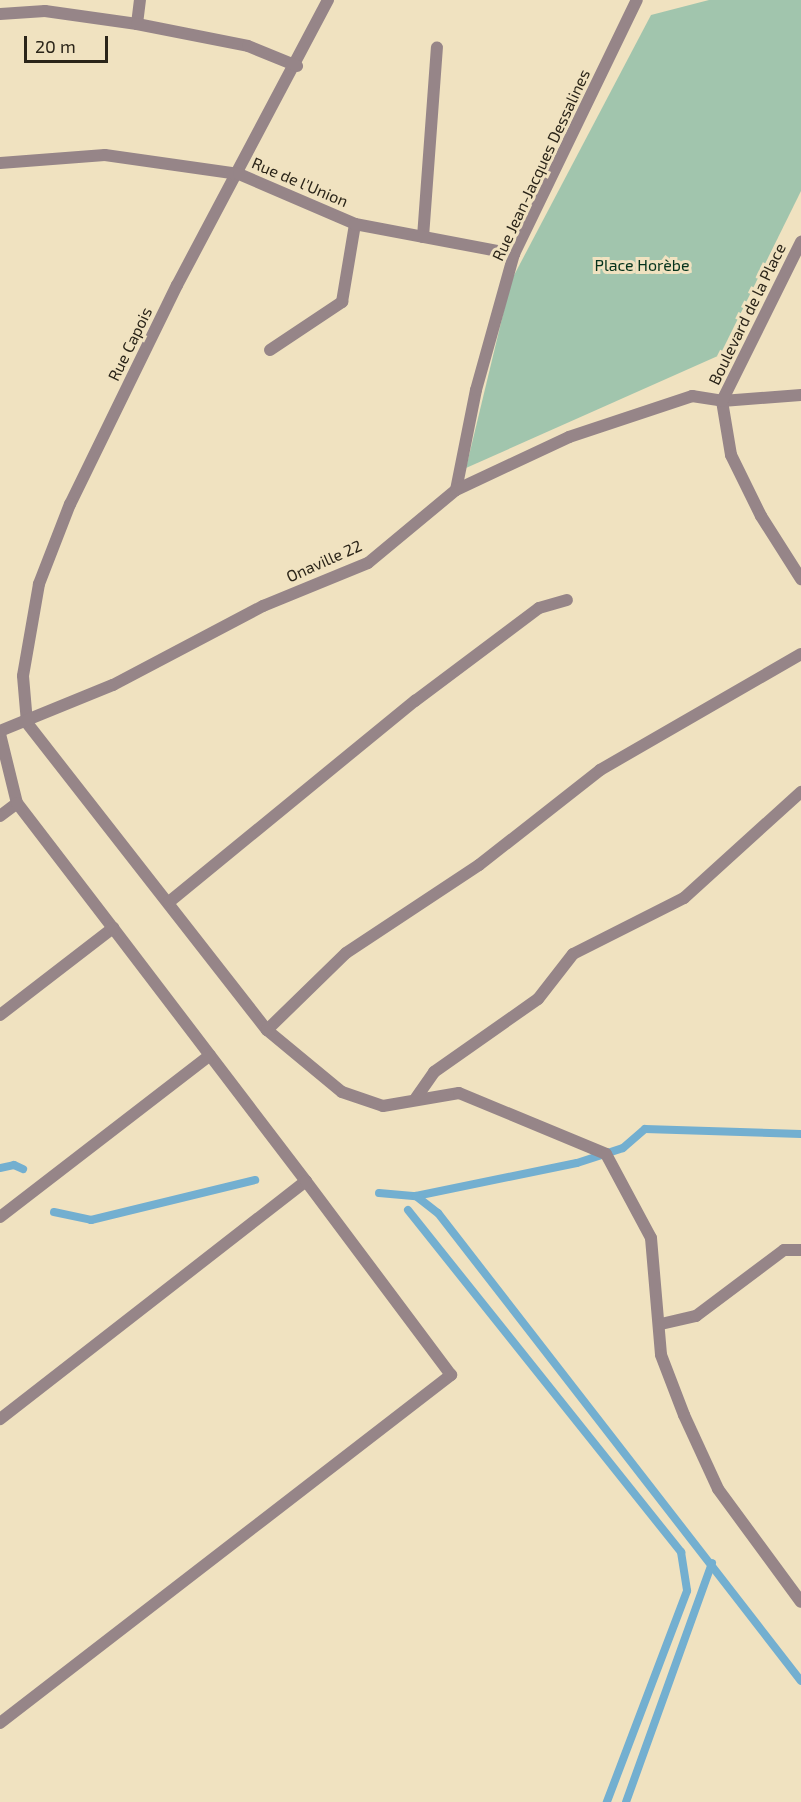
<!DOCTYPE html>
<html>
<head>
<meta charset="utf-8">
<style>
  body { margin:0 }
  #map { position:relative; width:801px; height:1802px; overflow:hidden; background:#f0e2c0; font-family:"Exo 2",sans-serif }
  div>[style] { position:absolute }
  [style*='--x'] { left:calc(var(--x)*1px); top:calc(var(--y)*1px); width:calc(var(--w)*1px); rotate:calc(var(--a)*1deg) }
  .green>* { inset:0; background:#a1c5ad }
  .stream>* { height:8px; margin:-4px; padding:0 4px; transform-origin:4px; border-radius:4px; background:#73afd0 }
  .service>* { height:12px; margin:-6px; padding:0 6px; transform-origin:6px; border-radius:6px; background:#968588 }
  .minor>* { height:12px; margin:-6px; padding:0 6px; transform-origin:6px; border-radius:6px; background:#968588 }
  .tertiary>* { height:12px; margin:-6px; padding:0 6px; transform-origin:6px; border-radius:6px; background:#968588 }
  span { translate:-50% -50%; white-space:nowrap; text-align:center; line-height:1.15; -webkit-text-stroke:6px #f0e2c0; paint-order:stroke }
  .street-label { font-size:16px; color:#2b2519 }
  .park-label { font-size:16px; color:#05331c }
  .scale { position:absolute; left:24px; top:36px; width:84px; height:27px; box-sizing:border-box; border:3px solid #2b2519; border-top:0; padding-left:8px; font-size:18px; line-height:21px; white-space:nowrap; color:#2b2519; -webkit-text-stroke:4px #f0e2c0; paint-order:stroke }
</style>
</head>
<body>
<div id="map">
  <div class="green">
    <i style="clip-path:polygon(709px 0,801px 0,801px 191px,720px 355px,466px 468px,511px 281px,651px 15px)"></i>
  </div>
  <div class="stream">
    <i style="--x:0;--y:1168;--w:14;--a:-12"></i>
    <i style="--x:14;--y:1165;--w:10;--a:24"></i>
    <i style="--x:379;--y:1193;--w:37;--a:5"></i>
    <i style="--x:416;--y:1196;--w:164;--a:-11.6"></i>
    <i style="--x:577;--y:1163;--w:48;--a:-18.1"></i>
    <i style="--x:623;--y:1148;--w:29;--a:-41"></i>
    <i style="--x:645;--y:1129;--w:156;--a:1.8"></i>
    <i style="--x:416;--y:1196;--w:28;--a:38"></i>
    <i style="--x:438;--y:1213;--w:592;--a:52.2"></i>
    <i style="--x:408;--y:1210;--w:438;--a:51.4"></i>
    <i style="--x:681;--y:1552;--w:39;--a:81"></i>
    <i style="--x:687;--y:1591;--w:226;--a:110.8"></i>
    <i style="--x:54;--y:1212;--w:38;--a:12"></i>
    <i style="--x:91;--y:1220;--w:169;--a:-13.7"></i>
    <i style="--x:626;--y:1802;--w:254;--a:-70.2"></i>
  </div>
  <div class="service">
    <i style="--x:137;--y:24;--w:24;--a:-83"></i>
    <i style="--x:423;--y:237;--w:190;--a:-85.8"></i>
    <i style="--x:270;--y:350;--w:87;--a:-33.7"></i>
    <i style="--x:342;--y:302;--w:79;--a:-80.5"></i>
  </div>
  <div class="minor">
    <i style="--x:328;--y:0;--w:323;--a:117.9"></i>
    <i style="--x:177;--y:285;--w:244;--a:116"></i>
    <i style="--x:70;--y:504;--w:86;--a:111.2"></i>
    <i style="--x:39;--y:584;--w:93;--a:99.9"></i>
    <i style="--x:23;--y:676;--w:47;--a:85.1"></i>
    <i style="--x:27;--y:723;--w:390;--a:52"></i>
    <i style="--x:267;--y:1030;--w:97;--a:39.6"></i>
    <i style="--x:342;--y:1092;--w:43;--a:18.9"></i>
    <i style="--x:383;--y:1106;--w:77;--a:-9.7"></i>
    <i style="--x:459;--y:1093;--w:159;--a:22.5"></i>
    <i style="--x:606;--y:1154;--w:95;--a:61.8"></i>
    <i style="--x:651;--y:1238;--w:117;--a:85.1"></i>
    <i style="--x:661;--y:1355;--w:64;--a:69"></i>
    <i style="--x:684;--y:1415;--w:81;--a:65.3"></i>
    <i style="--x:718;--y:1489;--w:140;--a:53.7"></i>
    <i style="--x:0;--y:14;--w:45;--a:-3.8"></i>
    <i style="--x:45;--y:11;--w:93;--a:8"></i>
    <i style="--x:137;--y:24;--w:113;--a:11.2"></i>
    <i style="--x:248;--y:46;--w:53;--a:22.2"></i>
    <i style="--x:0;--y:163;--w:105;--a:-4.4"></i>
    <i style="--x:105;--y:155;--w:135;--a:8.1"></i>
    <i style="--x:239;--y:174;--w:126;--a:23.3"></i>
    <i style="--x:355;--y:224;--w:162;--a:10.7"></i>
    <i style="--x:801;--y:395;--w:79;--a:175.7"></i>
    <i style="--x:722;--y:401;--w:55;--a:80.5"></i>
    <i style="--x:731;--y:455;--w:68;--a:63.8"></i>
    <i style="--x:761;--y:516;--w:75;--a:57.6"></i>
    <i style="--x:456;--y:490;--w:102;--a:-78.7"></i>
    <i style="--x:476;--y:390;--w:141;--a:-74.4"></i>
    <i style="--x:514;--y:254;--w:282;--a:-64.2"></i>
    <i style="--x:0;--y:734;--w:71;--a:76.2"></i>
    <i style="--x:0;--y:816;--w:21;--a:-37"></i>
    <i style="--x:17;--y:803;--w:158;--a:52.5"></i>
    <i style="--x:169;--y:902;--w:318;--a:-39.3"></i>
    <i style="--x:415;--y:701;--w:155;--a:-36.9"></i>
    <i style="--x:539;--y:608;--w:29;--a:-16"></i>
    <i style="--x:0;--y:1015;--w:143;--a:-37.6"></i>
    <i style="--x:113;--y:928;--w:318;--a:52.7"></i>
    <i style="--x:306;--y:1181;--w:388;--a:142.1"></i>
    <i style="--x:267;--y:1030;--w:110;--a:-44.3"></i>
    <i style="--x:346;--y:953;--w:159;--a:-33.5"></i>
    <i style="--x:479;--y:865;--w:154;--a:-38.1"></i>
    <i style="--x:600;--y:770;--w:232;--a:-30"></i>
    <i style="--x:416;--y:1098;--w:32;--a:-55"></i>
    <i style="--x:434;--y:1072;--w:127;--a:-35.1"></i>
    <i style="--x:538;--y:999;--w:57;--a:-52.1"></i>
    <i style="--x:573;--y:954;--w:124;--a:-26.8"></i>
    <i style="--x:684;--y:898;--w:158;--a:-42.2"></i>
    <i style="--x:0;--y:1217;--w:265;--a:-37.6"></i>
    <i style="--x:661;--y:1324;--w:36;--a:-13"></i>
    <i style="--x:696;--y:1316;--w:110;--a:-36.9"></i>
    <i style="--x:784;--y:1250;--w:17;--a:0"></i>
    <i style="--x:0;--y:1723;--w:570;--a:-37.65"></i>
    <i style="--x:451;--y:1375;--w:242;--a:-126.8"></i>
  </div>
  <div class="tertiary">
    <i style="--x:0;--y:731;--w:122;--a:-22.2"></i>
    <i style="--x:113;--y:685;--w:170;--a:-27.8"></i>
    <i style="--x:263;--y:606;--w:113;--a:-22.3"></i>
    <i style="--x:368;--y:563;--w:114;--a:-39.7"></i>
    <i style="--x:456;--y:490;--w:125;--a:-25.1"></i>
    <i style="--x:569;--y:437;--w:130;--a:-18.4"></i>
    <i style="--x:692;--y:396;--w:30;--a:9"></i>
    <i style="--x:722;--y:401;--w:178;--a:-63.6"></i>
  </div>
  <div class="street-label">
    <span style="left:541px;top:165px;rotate:-65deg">Rue Jean-Jacques Dessalines</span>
    <span style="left:300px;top:182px;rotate:23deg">Rue de l'Union</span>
    <span style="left:747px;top:314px;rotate:-64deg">Boulevard de la Place</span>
    <span style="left:130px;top:344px;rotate:-64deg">Rue Capois</span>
    <span style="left:324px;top:561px;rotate:-24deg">Onaville 22</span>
  </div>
  <div class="park-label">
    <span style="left:642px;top:265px">Place Horèbe</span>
  </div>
  <div class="scale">20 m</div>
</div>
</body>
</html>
